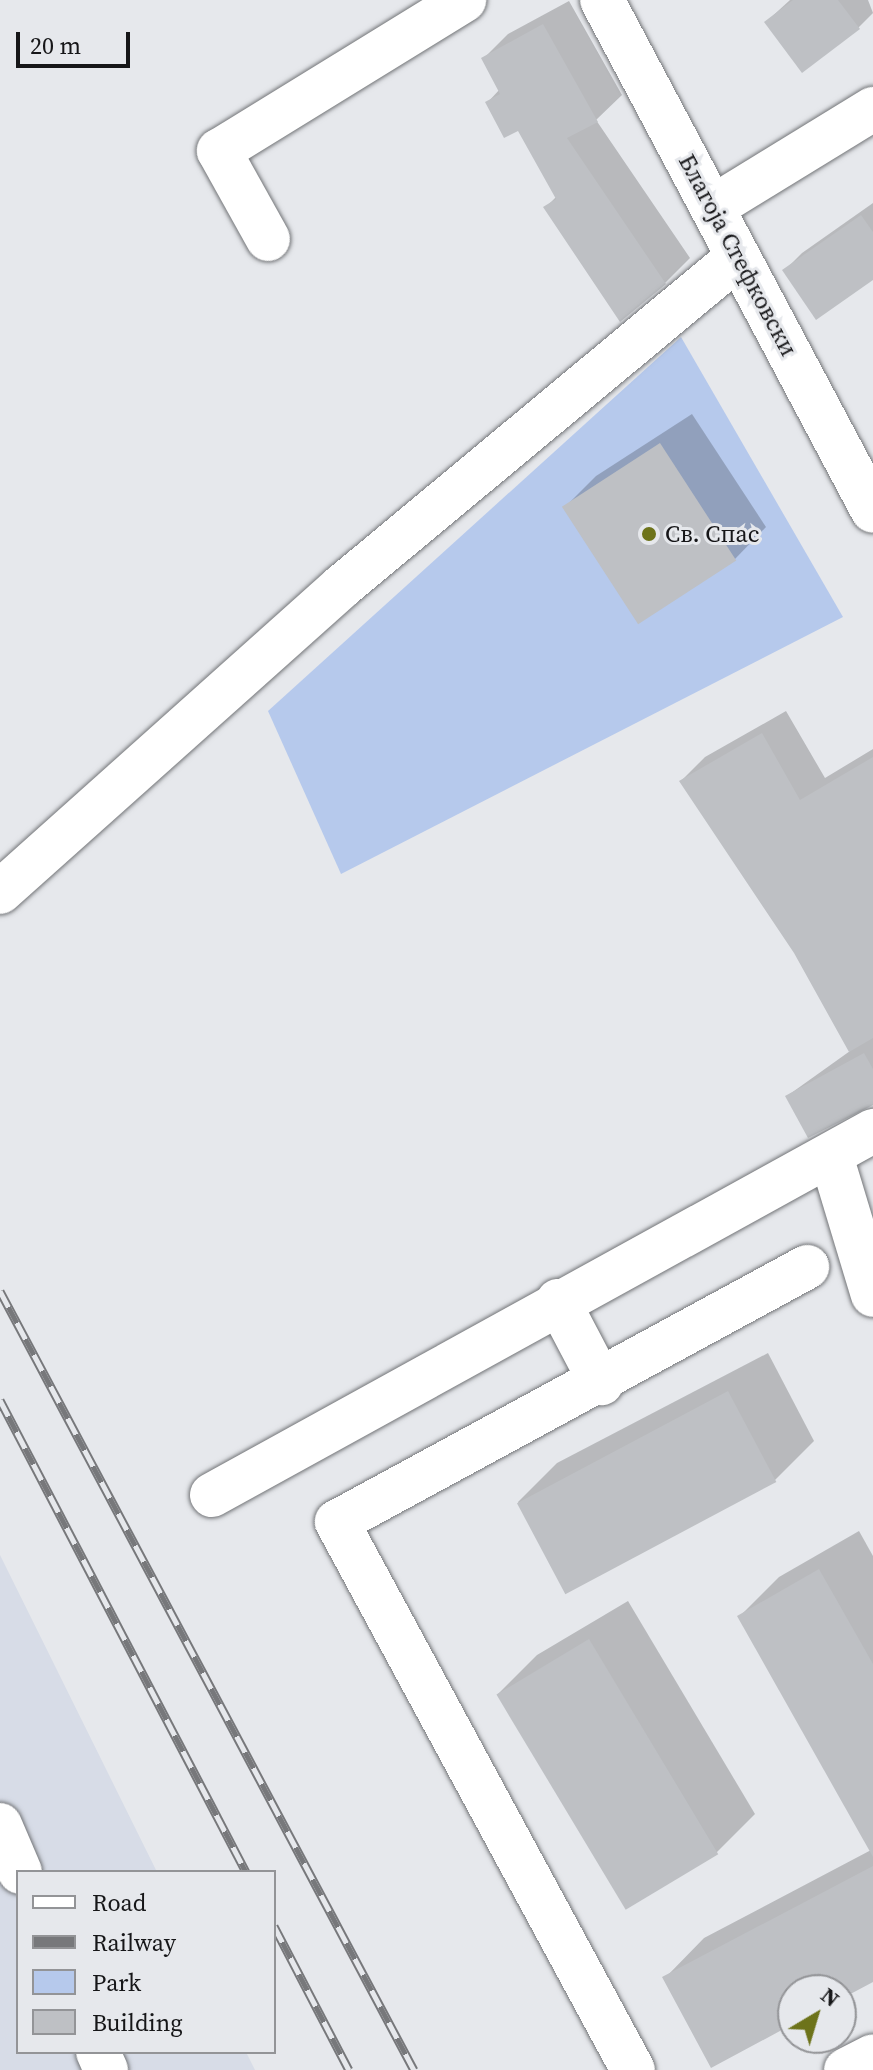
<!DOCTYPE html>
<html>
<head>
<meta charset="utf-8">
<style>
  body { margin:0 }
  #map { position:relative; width:873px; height:2070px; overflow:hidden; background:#e6e8ec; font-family:"Source Serif 4",serif }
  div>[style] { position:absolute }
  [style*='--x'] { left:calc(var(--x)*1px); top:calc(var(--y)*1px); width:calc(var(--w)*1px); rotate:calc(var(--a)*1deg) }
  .built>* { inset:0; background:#d7dce7 }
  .green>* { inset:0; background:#b6c9ec }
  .shadow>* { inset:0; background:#0003 }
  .building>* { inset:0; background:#bec0c4; transform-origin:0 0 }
  .roads { filter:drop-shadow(0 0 2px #727477) drop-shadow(0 0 2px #727477) }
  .minor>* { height:44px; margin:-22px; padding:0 22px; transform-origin:22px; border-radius:22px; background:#fff }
  .major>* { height:44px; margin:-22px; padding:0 22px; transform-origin:22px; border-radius:22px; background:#fff }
  .rail>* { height:9px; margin-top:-4.5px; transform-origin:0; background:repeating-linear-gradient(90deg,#e6e8ec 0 18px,#77787b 0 36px); box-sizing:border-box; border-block:2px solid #77787b }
  .dots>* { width:22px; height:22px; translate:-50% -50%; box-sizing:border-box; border:4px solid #e6e8ec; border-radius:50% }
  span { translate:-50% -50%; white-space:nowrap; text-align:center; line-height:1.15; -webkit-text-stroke:6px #e6e8ec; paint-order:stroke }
  .street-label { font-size:24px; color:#161618 }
  .poi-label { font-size:24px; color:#161618 }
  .left { translate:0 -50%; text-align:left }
  .legend { position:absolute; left:16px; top:1870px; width:260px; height:184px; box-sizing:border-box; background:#e6e8ec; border:2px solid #939497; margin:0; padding:10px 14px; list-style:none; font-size:24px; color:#161618 }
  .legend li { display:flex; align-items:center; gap:16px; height:40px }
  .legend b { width:40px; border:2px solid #939497 }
  .north { position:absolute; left:777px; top:1974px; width:80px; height:80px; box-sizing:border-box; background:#e6e8ec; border:2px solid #939497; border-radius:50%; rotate:38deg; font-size:22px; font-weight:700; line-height:32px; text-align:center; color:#161618 }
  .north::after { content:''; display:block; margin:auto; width:28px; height:36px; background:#6d731a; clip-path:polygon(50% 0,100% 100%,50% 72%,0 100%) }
  .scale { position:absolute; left:16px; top:32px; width:114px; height:36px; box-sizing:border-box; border:4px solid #161618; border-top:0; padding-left:10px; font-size:24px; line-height:28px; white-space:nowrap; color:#161618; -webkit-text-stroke:6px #e6e8ec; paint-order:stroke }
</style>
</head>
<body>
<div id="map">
  <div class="built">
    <i style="clip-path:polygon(0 1555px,157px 1872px,18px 1872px,18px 2052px,246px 2052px,255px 2070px,0 2070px)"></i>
  </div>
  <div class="green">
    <i style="clip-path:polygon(681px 337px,843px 617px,341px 874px,268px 711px)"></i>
  </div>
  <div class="shadow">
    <i style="clip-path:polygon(790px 0,868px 0,873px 13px,858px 28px,766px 22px)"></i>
    <i style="clip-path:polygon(569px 1px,622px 95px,596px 120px,690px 258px,665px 283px,545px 208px,557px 196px,519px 128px,487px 103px,500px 89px,483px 59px,508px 34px)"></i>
    <i style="clip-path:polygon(873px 203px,873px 277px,784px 271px,802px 253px)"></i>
    <i style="clip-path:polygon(692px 414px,766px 527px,735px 559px,640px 621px,565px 507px,596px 476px)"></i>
    <i style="clip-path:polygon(786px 711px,825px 778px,873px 749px,873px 1102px,787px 1096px,850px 1051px,795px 952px,681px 781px,705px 757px)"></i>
    <i style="clip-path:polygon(768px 1353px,814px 1441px,775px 1480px,564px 1589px,518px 1502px,557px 1463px)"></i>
    <i style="clip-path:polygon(859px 1531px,873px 1556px,873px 1803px,740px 1616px,779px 1577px)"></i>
    <i style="clip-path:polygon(628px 1601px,755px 1814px,716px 1853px,498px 1694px,537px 1655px)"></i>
    <i style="clip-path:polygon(873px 1849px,873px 1979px,841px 1996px,841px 1990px,793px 1990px,793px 2022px,665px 1978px,704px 1938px)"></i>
  </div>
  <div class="building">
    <i style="clip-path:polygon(793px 0,838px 0,860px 29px,802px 73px,764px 22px)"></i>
    <i style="clip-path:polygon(543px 24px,598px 122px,567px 138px,666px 284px,620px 322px,543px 207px,556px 199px,518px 131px,504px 138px,485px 102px,500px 94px,481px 58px)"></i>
    <i style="clip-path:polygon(861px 215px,873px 232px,873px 280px,816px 320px,782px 270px)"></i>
    <i style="left:660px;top:443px;width:140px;height:117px;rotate:57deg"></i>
    <i style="clip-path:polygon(762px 733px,800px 800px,873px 757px,873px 1038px,849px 1052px,794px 953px,679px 781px)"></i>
    <i style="clip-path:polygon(864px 1053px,873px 1069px,873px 1105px,808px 1138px,785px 1096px)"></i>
    <i style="left:728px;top:1391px;width:103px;height:239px;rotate:62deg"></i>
    <i style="clip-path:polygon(819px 1569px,873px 1664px,873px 1857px,737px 1616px)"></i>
    <i style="left:589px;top:1639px;width:251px;height:108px;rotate:59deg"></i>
    <i style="clip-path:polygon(873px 1866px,873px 1982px,841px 1999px,841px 1990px,793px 1990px,793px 2024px,711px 2068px,662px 1977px)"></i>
  </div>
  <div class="roads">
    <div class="minor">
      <i style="--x:713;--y:207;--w:188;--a:-31.5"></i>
      <i style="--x:268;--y:239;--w:101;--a:-119.1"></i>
      <i style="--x:219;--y:151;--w:288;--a:-31.6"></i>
      <i style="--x:0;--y:892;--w:457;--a:-41.8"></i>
      <i style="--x:341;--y:587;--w:516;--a:-39.73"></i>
      <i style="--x:831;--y:1156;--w:145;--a:73.2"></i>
      <i style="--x:558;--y:1301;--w:93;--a:62.3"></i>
      <i style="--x:212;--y:1495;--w:755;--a:-28.84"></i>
      <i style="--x:0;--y:1825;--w:51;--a:66.9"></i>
      <i style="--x:98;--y:2052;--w:20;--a:66"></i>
      <i style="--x:633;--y:2070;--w:623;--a:-118.38"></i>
      <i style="--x:337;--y:1522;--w:535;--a:-28.48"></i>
      <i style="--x:846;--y:2070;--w:30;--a:-27"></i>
    </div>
    <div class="major">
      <i style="--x:602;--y:0;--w:578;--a:62.06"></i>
    </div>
  </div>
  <div class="rail">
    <i style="--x:0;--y:1291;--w:882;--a:62.01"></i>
    <i style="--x:0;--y:1400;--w:532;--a:62.47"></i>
    <i style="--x:274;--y:1926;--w:162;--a:62.5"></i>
  </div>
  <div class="dots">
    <i style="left:649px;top:534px;background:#6d731a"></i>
  </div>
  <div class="street-label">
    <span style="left:738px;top:255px;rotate:62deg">Благоја Стефковски</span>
  </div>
  <div class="poi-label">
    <span class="left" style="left:665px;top:534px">Св. Спас</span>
  </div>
  <ul class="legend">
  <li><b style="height:10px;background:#fff"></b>Road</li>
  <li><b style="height:10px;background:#77787b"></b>Railway</li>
  <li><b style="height:22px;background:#b6c9ec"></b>Park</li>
  <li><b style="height:22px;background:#bec0c4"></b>Building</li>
  </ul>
  <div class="north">N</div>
  <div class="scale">20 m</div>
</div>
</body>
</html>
